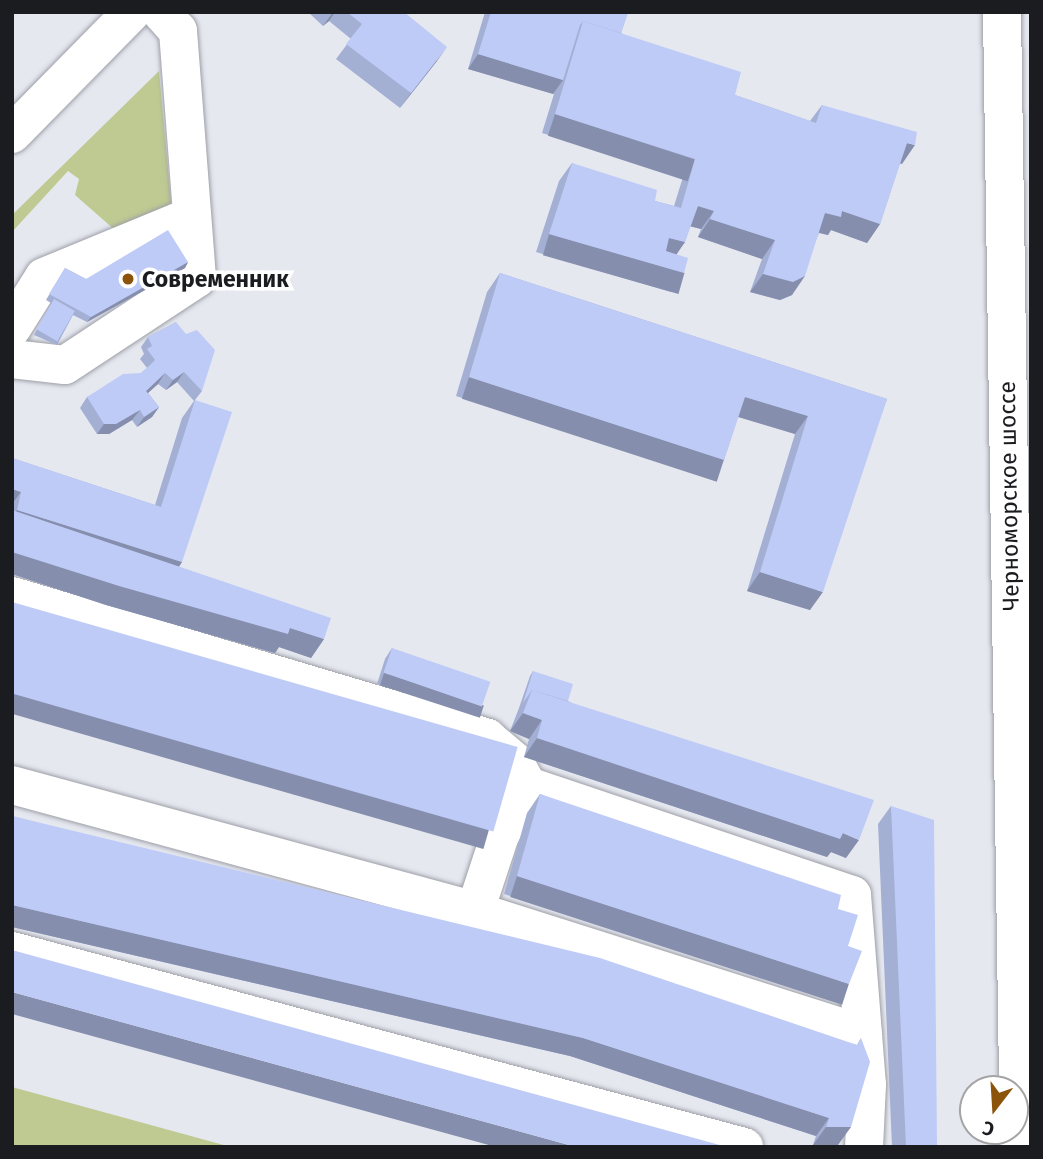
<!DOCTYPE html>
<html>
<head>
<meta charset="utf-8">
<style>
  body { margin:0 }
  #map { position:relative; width:1043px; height:1159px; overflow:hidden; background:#e6e8f0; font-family:"Fira Sans",sans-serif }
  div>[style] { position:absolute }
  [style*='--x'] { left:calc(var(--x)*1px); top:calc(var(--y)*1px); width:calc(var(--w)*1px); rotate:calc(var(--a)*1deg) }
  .green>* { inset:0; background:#beca92 }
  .roads { filter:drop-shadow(0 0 2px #9d9fa7) drop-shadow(0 0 2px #9d9fa7) }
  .minor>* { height:38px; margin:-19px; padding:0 19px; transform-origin:19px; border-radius:19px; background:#fff }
  .major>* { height:38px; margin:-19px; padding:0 19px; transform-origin:19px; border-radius:19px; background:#fff }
  .wall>* { inset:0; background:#a4afd4 }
  .shaded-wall>* { inset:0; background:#868ead; transform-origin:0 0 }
  .building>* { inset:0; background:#bfcbf7; transform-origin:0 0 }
  .dots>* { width:19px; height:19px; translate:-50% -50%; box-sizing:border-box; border:4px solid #fff; border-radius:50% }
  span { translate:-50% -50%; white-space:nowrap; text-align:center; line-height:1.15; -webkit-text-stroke:7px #fff; paint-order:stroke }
  .poi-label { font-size:23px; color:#1b1c1f; font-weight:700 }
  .left { translate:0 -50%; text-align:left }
  .street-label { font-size:23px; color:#1b1c1f }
  .frame { position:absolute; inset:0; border:14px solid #1b1c1f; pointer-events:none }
  .north { position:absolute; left:959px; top:1075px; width:70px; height:70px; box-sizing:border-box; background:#fff; border:2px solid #a4a4a5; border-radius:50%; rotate:197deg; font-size:19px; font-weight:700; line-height:28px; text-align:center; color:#1b1c1f }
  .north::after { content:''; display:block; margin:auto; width:24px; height:32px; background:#8c530a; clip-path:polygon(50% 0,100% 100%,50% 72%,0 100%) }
</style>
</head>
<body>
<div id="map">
  <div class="green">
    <i style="clip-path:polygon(159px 71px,171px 202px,156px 219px,116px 231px,75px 195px,79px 179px,68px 171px,12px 232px,12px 215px)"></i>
    <i style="clip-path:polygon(12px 1087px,231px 1147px,12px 1147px)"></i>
  </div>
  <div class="roads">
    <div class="minor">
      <i style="--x:12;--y:328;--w:60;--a:-57.9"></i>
      <i style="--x:44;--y:277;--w:160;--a:-22.4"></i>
      <i style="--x:12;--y:359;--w:53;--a:6.5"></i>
      <i style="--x:65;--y:365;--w:158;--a:-33.4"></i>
      <i style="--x:197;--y:278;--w:248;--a:-94.4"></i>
      <i style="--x:178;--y:31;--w:25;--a:-132"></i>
      <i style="--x:12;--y:596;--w:496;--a:16.6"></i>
      <i style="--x:487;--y:738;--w:35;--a:40"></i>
      <i style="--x:514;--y:761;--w:29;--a:61"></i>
      <i style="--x:528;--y:786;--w:342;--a:18.6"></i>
      <i style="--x:852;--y:895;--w:190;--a:85.5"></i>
      <i style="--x:867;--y:1084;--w:63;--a:92.7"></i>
      <i style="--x:12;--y:785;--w:480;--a:15.2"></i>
      <i style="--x:475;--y:911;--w:407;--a:17.6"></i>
      <i style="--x:475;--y:911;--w:80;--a:-71.8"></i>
      <i style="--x:500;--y:835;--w:56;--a:-60.3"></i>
      <i style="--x:12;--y:951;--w:758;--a:14.99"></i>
    </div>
    <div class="major">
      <i style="--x:1002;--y:12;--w:1135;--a:89.14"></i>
      <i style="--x:12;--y:134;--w:171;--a:-45.5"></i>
    </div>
  </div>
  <div class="wall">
    <i style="clip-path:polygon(308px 12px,404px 12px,437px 61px,400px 108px,336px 59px,351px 39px,329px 21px,323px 26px)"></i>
    <i style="clip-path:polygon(485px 12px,628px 12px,621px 33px,735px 95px,810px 121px,822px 105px,902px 164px,900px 163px,880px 224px,867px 243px,831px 230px,828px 235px,819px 233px,792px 295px,780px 300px,750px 292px,762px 259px,698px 237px,701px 229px,690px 226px,685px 242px,676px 254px,684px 273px,671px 292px,536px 252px,559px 181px,572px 163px,655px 201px,674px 206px,683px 177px,542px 133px,554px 94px,468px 69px)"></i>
    <i style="clip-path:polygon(188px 262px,185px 268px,87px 322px,73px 315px,57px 345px,34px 335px,51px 303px,46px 300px,65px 268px,86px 279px)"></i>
    <i style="clip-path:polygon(500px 273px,887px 399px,810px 610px,747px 591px,795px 434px,738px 417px,724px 460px,712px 478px,456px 396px,487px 292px)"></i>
    <i style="clip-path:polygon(176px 322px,202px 391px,195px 400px,182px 562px,179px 567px,324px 639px,311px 658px,279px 647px,275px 653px,106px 605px,12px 574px,12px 458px,155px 505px,182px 418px,194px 401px,177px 382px,166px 390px,158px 384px,148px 393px,159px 407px,152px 417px,137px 427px,132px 420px,109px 434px,97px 434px,80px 408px,87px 397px,141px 373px,147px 368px,140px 359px,144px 354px,141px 347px,148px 337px)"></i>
    <i style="clip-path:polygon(392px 648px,477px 715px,377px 684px,385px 659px)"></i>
    <i style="clip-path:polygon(533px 671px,568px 701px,846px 858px,831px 852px,827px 857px,524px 757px,529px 739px,510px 731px,519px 708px,530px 676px)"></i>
    <i style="clip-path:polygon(540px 794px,838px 909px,848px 946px,836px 1002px,504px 894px,527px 813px)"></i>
    <i style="clip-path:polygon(891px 806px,937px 1147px,892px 1147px,878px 824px)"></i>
    <i style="clip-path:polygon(12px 816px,857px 1045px,861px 1038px,838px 1145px,813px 1145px,816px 1136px,570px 1056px,12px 927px)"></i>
  </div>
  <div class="shaded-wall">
    <i style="clip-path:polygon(333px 12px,335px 12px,329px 21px,323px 26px)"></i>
    <i style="clip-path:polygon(447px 47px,437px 61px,400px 108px,411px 93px)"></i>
    <i style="clip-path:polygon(478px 54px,563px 80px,553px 94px,468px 69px)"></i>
    <i style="left:555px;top:114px;width:147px;height:23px;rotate:18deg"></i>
    <i style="clip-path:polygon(907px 143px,915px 145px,902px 164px,894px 162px)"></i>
    <i style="clip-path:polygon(698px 206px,714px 211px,701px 229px,685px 225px)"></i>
    <i style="clip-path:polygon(842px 211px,880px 224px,867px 243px,831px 230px,828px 235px,812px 231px,825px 213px)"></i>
    <i style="clip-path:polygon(710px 219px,775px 240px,762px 259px,698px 237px)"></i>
    <i style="left:549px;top:234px;width:141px;height:22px;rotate:16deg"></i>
    <i style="clip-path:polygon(669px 238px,685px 242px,672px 261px,656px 256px)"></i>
    <i style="clip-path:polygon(188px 262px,185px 268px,87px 322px,91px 317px)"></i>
    <i style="clip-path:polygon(763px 274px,805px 276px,792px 295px,780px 300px,750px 292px)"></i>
    <i style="clip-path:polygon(184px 372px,177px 382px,166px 390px,173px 380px)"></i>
    <i style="clip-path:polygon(165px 373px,158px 384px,139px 401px,146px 391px)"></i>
    <i style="left:469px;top:377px;width:268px;height:23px;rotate:18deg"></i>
    <i style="clip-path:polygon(745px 397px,808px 416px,795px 434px,732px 415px)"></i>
    <i style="clip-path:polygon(159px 407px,152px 417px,137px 427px,144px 417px)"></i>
    <i style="clip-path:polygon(140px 410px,132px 420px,109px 434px,97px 434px,104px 424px)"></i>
    <i style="clip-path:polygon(12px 489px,21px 492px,12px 504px)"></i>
    <i style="clip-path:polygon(17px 510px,182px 562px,169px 581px,12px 517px)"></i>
    <i style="clip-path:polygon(12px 552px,290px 628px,324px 639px,311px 658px,279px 647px,275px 653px,106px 605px,12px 574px)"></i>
    <i style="clip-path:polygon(760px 572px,823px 592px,810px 610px,747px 591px)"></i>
    <i style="left:384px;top:673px;width:105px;height:13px;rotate:18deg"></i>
    <i style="left:12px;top:690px;width:497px;height:23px;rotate:16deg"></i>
    <i style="clip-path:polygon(523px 713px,542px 720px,529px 739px,510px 731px)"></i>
    <i style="clip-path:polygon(537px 738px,843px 833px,859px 840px,846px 858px,831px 852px,827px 857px,524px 757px)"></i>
    <i style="left:517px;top:876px;width:349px;height:22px;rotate:18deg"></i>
    <i style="clip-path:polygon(12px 905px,583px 1038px,829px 1118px,816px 1136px,570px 1056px,12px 927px)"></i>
    <i style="clip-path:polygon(12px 992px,576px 1147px,496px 1147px,12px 1014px)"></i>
    <i style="clip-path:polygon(826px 1127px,851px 1127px,838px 1145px,813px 1145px)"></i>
  </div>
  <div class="building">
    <i style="clip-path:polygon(347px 12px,404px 12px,447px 47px,411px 93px,346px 44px,362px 24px)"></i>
    <i style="clip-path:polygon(491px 12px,628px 12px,621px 33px,583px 21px,580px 25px,563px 80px,478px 54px)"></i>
    <i style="clip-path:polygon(583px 21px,741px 72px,735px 95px,816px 123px,822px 105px,917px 132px,915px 145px,907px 143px,880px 224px,842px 211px,841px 217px,825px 213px,805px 276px,793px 282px,763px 274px,775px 240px,710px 219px,714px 211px,698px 206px,685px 242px,669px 238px,666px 251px,688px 258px,684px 273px,549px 234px,572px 163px,657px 190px,655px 201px,681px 208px,695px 159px,555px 114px)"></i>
    <i style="clip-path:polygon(168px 230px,188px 262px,91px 317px,49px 294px,65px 268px,86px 279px)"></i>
    <i style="clip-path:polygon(500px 273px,887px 399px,823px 592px,760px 572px,808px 416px,745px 397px,724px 460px,469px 377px)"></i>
    <i style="left:54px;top:299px;width:24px;height:35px;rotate:30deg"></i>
    <i style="clip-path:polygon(176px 322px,186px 334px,197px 330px,215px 350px,202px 391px,184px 372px,173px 380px,165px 373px,146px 391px,159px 407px,144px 417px,140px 410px,116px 424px,104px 424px,87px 397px,123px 374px,141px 373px,149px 366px,155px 360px,147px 349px,152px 346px,148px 337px)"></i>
    <i style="clip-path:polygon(195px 400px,232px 412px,182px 562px,17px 510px,21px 492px,12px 489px,12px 458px,161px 507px)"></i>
    <i style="clip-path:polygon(12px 510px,331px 618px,324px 639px,290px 628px,288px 634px,119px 586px,12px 552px)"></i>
    <i style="left:12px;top:602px;width:526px;height:88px;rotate:16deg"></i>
    <i style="left:392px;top:648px;width:104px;height:26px;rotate:19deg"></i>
    <i style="clip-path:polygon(533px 671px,573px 684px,568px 701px,532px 690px,523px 703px)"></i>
    <i style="clip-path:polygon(532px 690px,874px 800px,859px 840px,843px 833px,840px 839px,537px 738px,542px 720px,523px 713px)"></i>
    <i style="clip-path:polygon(540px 794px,841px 895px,838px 909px,858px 915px,848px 946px,862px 951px,849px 984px,517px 876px)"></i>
    <i style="clip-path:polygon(891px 806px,934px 820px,937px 1147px,906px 1147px)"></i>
    <i style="clip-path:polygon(12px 816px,600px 958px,857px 1045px,861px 1038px,870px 1062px,851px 1127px,826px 1127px,829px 1118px,583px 1038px,12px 905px)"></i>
    <i style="clip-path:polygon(12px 950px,727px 1147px,576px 1147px,12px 992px)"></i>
  </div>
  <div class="dots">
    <i style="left:128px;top:279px;background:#8c530a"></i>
  </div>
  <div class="poi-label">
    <span class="left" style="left:142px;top:279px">Современник</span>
  </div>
  <div class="street-label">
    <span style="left:1009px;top:496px;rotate:-91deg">Черноморское шоссе</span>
  </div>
  <div class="frame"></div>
  <div class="north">С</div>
</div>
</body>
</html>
